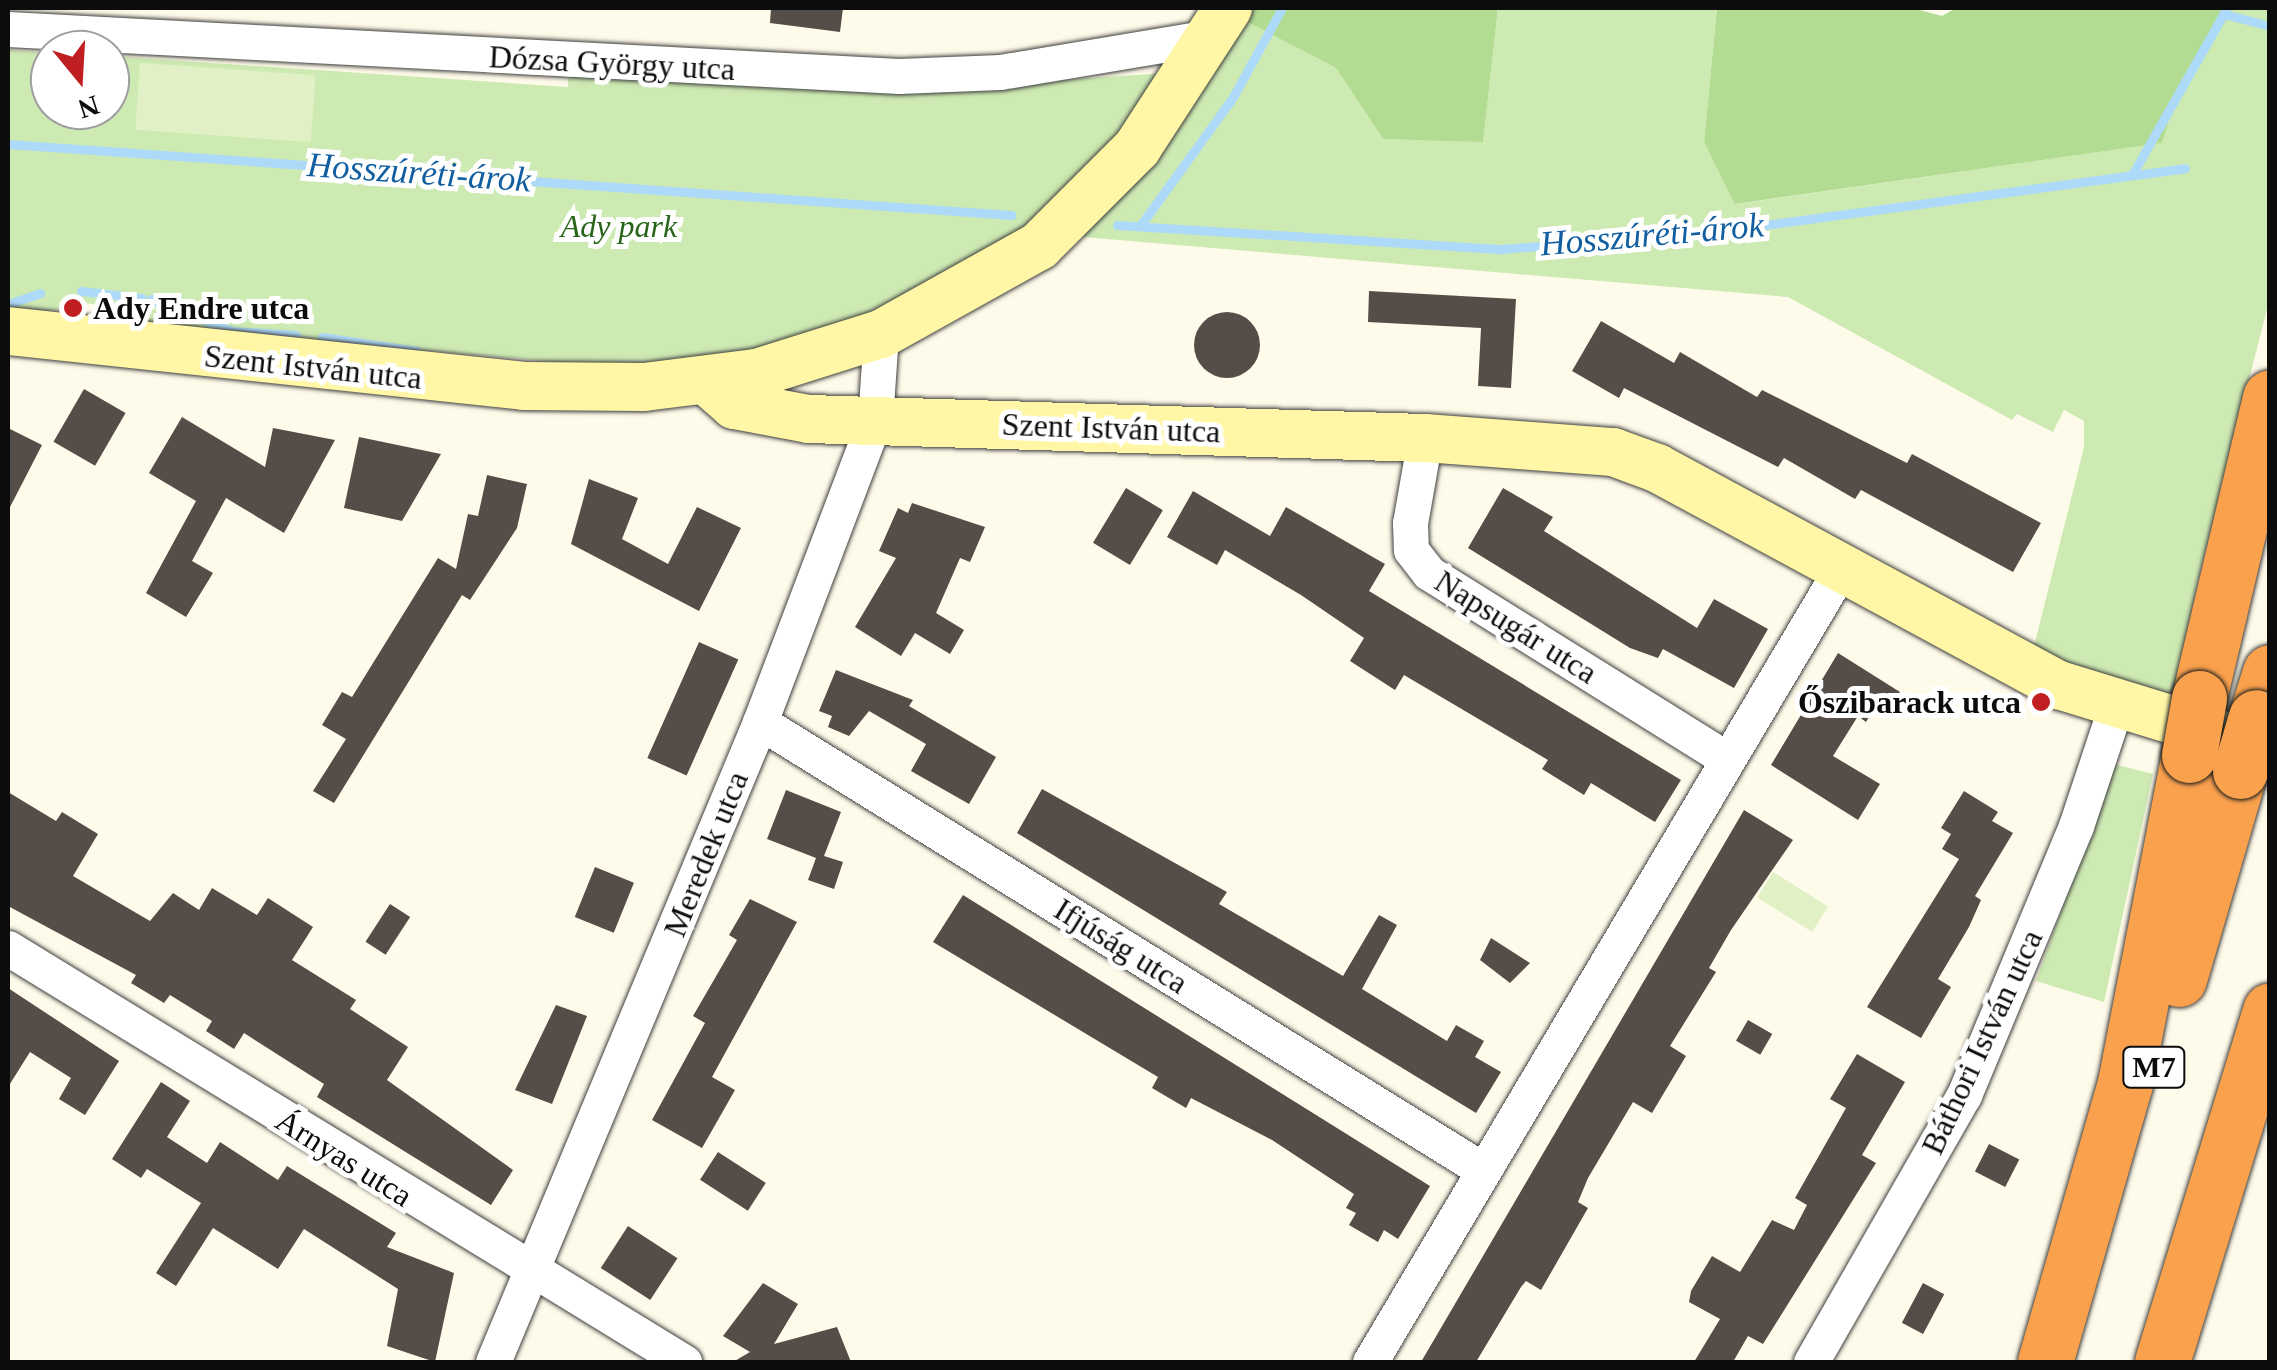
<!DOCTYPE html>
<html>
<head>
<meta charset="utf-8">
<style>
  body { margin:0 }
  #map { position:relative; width:2277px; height:1370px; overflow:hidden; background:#fffbea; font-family:Georgia,serif }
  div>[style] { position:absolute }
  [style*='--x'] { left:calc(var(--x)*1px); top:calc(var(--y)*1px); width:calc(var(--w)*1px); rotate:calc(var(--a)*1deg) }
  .green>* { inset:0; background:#ceeab3 }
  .forest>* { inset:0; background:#b1dc91 }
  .pitch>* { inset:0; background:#e1f1c5; transform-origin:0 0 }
  .stream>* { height:9px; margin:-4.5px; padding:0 4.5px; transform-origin:4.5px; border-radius:4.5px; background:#addaf8 }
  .building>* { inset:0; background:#554d48; transform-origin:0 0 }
  .round { border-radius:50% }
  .roads { filter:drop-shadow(0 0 2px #3f3f3f) drop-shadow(0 0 2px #3f3f3f) }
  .street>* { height:35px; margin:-17.5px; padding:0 17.5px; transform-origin:17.5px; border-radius:17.5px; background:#fff }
  .secondary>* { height:48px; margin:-24px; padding:0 24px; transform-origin:24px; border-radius:24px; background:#fff7a5 }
  .highway>* { height:55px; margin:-27.5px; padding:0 27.5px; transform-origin:27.5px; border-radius:27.5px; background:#faa14d }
  .bridges { filter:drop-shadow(0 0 2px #1d1d1d) drop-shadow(0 0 2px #1d1d1d) }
  .highway-bridge>* { height:55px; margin:-27.5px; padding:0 27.5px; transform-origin:27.5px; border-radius:27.5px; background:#faa14d }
  .dots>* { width:28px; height:28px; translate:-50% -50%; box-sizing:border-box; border:5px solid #fff; border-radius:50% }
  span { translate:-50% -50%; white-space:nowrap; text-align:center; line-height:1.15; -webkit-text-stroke:10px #fff; paint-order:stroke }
  .shield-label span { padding:2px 8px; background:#fff; border:2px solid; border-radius:8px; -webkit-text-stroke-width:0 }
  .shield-label { font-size:30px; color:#0c0c0c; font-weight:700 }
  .street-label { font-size:32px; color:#0c0c0c }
  .park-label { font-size:32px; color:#28651a; font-style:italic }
  .poi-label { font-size:32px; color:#0c0c0c; font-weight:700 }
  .left { translate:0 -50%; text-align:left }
  .right { translate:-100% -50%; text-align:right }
  .water-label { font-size:35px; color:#115ea1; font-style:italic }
  .frame { position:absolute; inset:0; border:10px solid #0c0c0c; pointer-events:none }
  .north { position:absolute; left:30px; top:30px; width:100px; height:100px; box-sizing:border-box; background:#fff; border:2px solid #9e9e9e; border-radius:50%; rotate:162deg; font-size:28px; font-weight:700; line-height:40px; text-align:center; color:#0c0c0c }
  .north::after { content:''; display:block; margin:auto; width:35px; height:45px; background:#c01f22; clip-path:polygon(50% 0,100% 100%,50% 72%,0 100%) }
</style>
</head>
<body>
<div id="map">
  <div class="green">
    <i style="clip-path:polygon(1498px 8px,1717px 8px,1704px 142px,1736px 204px,2161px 143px,2172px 109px,2234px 8px,2269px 8px,2269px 301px,2196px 588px,2175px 705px,2032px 654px,2084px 447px,2084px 421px,2064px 410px,2053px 432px,2017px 414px,2012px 420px,1788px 297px,1071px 236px,1240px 18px,1336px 68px,1383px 139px,1483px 141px)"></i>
    <i style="clip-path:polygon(8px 50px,50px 53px,50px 110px,110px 110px,110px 56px,568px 87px,568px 75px,902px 90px,1167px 73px,1146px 105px,1021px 234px,938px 288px,804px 341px,642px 370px,180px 328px,147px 321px,147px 311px,69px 301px,69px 310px,8px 312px)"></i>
    <i style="clip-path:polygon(2114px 764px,2153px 774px,2104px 1002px,2036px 981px)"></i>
  </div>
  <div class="forest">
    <i style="clip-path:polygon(1245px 8px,1498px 8px,1483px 142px,1383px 139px,1336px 68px,1240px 18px)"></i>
    <i style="clip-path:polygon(1717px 8px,1912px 8px,1942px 16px,1956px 8px,2234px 8px,2172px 109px,2162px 143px,1735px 204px,1704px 142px)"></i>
  </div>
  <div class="pitch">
    <i style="left:140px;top:63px;width:176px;height:67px;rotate:4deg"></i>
    <i style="left:1773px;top:872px;width:65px;height:30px;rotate:32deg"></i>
  </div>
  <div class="stream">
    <i style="--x:2224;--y:14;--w:48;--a:14.6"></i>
    <i style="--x:8;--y:144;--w:1006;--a:4.05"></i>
    <i style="--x:2132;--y:175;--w:192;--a:-60.4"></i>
    <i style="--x:1117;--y:225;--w:386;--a:3.6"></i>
    <i style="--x:1502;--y:249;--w:234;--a:-4.9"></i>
    <i style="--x:1735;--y:229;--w:454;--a:-7.7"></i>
    <i style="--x:1140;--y:226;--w:159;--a:-54.2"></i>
    <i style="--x:1233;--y:97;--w:102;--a:-61.2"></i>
    <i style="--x:81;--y:291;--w:61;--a:6.5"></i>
    <i style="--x:151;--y:299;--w:87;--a:21.6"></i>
    <i style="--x:232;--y:331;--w:64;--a:3.6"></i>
    <i style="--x:8;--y:304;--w:34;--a:-19"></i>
    <i style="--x:322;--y:337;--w:96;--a:8.4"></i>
  </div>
  <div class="building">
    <i style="clip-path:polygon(771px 8px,843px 8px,840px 32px,770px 23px)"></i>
    <i style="clip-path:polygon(1369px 291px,1516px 299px,1511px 388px,1478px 386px,1481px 328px,1368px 322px)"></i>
    <i class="round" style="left:1194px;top:312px;width:66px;height:66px"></i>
    <i style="clip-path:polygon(1601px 321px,1674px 363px,1680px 352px,1757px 397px,1762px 390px,1907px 463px,1912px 454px,2041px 523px,2013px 572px,1861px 490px,1855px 499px,1784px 458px,1778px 467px,1624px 388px,1619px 398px,1572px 371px)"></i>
    <i style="left:84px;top:389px;width:48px;height:61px;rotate:30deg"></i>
    <i style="clip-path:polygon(182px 417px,265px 467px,273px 428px,335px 440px,284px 533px,226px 498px,192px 561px,213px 573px,186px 617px,146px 593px,196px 501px,149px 473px)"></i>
    <i style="clip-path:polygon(8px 428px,42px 445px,8px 511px)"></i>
    <i style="clip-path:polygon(359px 437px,441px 454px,402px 521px,344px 508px)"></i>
    <i style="clip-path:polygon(487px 475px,527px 484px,517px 528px,470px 600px,462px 595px,334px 803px,313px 791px,346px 739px,322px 725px,342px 692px,352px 697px,438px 558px,456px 569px,468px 514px,478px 516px)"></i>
    <i style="clip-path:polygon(589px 479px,638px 498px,622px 539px,668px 564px,697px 507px,741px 528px,699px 611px,571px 544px)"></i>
    <i style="left:1126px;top:488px;width:43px;height:64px;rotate:31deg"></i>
    <i style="clip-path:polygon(1503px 488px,1553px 517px,1544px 531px,1697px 628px,1714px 599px,1768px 629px,1734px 688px,1663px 649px,1658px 658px,1630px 648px,1468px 548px)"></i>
    <i style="clip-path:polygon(1193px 491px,1270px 536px,1286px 507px,1385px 564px,1369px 591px,1681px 780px,1655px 822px,1591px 783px,1584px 795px,1542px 769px,1548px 760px,1404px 675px,1395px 690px,1350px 661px,1364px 638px,1301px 595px,1225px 550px,1217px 565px,1167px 537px)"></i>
    <i style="clip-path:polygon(912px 503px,985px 527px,970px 562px,960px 558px,936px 613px,964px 630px,950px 654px,915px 633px,901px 656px,855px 627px,896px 558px,879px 551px,898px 508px,908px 513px)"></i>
    <i style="left:699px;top:642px;width:43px;height:127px;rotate:24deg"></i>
    <i style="clip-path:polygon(1838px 653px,1900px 692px,1885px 716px,1874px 709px,1866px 722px,1858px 716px,1833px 756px,1880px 784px,1858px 820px,1771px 765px)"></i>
    <i style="clip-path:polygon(836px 670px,913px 700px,909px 706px,996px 757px,969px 804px,911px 771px,926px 744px,869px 711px,849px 736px,828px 727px,832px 716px,819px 711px)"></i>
    <i style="clip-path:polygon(1042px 789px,1227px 892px,1219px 904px,1343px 976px,1379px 915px,1397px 925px,1362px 989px,1447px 1041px,1456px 1025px,1484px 1041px,1475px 1057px,1501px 1072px,1476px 1113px,1017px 833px)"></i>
    <i style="clip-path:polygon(786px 790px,841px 812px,824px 856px,843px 862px,834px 889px,808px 880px,816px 858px,767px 839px)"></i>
    <i style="clip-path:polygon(1964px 791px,1998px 812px,1992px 821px,2013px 833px,1975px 896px,1981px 900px,1969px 927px,1938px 979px,1951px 987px,1921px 1038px,1867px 1007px,1959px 859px,1942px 849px,1951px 834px,1941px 828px)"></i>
    <i style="clip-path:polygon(8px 792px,56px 821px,62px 812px,98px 834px,73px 876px,150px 921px,173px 893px,199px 910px,212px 888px,257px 915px,268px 898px,313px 927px,292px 960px,356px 1000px,350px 1009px,408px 1047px,387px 1080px,513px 1170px,491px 1205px,317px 1097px,324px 1084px,244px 1033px,234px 1049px,206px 1031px,212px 1021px,170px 995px,164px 1003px,131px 983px,136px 975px,8px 906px)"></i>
    <i style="clip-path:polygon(1744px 810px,1793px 840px,1731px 930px,1709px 968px,1716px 972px,1670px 1046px,1686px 1056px,1652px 1113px,1633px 1102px,1588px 1178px,1578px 1202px,1588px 1208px,1541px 1290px,1526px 1281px,1521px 1287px,1476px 1362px,1421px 1362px)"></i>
    <i style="left:595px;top:867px;width:42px;height:54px;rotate:22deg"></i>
    <i style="clip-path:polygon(963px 895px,1430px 1186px,1398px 1239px,1384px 1230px,1378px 1242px,1349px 1225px,1356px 1213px,1346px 1208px,1354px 1194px,1272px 1140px,1191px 1098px,1186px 1108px,1152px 1088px,1158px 1077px,933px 942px)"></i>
    <i style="clip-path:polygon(750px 899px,797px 922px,712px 1077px,735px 1090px,702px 1148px,652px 1120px,705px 1023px,693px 1016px,737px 940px,729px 935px)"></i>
    <i style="left:390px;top:904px;width:24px;height:45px;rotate:33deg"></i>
    <i style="clip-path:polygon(1491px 938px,1530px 963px,1510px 983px,1480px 960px)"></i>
    <i style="clip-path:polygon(8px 988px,119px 1061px,85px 1115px,59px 1099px,71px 1078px,30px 1052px,8px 1087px)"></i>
    <i style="clip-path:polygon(556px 1005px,587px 1016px,552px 1104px,515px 1090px)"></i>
    <i style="left:1748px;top:1020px;width:28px;height:24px;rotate:30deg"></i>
    <i style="clip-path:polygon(1857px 1054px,1905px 1082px,1862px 1155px,1876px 1163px,1763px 1344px,1748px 1336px,1733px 1362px,1694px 1362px,1720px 1319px,1689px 1302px,1691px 1291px,1712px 1256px,1740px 1272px,1772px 1220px,1794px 1230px,1807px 1205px,1795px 1198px,1846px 1108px,1830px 1099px)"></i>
    <i style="clip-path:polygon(161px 1082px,190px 1101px,167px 1137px,207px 1163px,220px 1142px,278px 1180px,287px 1166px,396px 1233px,387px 1247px,454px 1273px,435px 1362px,387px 1346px,398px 1289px,304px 1229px,278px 1269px,213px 1228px,176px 1286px,156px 1273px,201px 1203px,147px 1169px,141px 1178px,112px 1159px)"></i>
    <i style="left:1989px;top:1144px;width:34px;height:31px;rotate:27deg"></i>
    <i style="left:718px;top:1152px;width:57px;height:33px;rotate:33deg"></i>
    <i style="left:628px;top:1226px;width:59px;height:50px;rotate:33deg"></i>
    <i style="clip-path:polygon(763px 1283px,798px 1304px,774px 1344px,837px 1327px,851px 1362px,733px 1362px,750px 1352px,723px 1336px)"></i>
    <i style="left:1923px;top:1283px;width:24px;height:45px;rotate:28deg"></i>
  </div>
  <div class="roads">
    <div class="street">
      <i style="--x:8;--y:29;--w:892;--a:3.02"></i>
      <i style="--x:899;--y:76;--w:101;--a:-2.3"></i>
      <i style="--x:1000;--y:72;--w:217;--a:-9.5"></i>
      <i style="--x:1425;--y:438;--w:86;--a:100"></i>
      <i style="--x:1410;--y:523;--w:27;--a:88"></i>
      <i style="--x:1411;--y:550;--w:29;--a:52"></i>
      <i style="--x:1429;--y:573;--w:348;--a:32"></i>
      <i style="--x:760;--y:722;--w:851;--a:31.78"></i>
      <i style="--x:8;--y:948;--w:793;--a:31.48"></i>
      <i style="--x:493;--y:1362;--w:693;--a:-67.35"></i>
      <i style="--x:760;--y:722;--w:323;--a:-69.2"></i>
      <i style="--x:875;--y:420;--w:86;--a:-86"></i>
      <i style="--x:1370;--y:1362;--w:922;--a:-59.29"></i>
      <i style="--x:1811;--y:1362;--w:308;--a:-60.2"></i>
      <i style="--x:1964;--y:1095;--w:291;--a:-67.4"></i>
      <i style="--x:2076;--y:826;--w:126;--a:-71.6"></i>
    </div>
    <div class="secondary">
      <i style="--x:8;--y:331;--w:519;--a:6.08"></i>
      <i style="--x:524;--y:386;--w:120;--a:0.5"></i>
      <i style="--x:644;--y:387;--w:114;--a:-7.1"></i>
      <i style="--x:757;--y:373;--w:130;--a:-17.5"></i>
      <i style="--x:881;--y:334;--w:181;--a:-29.1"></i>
      <i style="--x:1039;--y:246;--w:139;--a:-45"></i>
      <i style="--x:1137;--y:148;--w:167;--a:-57"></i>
      <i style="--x:708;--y:382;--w:35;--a:41"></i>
      <i style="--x:734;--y:405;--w:76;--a:10.6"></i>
      <i style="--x:809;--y:419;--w:616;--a:1.77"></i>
      <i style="--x:1425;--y:438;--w:189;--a:4.3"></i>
      <i style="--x:1613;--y:452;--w:47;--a:20"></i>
      <i style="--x:1657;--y:468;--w:457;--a:28.4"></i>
      <i style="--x:2059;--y:685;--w:221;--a:17.1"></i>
    </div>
    <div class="highway">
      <i style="--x:2199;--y:698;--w:309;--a:-76.7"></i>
      <i style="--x:2256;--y:717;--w:47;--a:-72.7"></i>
      <i style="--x:2179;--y:979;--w:217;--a:-73.7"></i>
      <i style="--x:2045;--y:1362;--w:290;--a:-74"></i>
      <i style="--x:2125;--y:1083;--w:334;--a:-79"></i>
      <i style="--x:2162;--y:1362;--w:368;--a:-72.9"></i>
    </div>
  </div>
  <div class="bridges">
    <div class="highway-bridge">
      <i style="--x:2189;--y:755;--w:58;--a:-80"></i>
      <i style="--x:2240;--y:771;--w:56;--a:-73.5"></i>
    </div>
  </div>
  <div class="dots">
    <i style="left:73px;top:308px;background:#c01f22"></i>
    <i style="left:2041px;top:702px;background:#c01f22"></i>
  </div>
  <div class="shield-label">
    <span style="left:2154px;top:1067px">M7</span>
  </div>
  <div class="street-label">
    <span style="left:612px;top:63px;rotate:3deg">Dózsa György utca</span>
    <span style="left:313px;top:367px;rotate:6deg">Szent István utca</span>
    <span style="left:1111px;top:428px;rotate:2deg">Szent István utca</span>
    <span style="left:1516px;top:627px;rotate:32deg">Napsugár utca</span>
    <span style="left:706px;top:854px;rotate:-68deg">Meredek utca</span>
    <span style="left:1121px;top:946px;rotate:32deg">Ifjúság utca</span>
    <span style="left:1982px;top:1042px;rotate:-65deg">Báthori István utca</span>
    <span style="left:344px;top:1158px;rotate:32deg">Árnyas utca</span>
  </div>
  <div class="park-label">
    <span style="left:619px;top:226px">Ady park</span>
  </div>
  <div class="poi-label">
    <span class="left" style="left:93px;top:308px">Ady Endre utca</span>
    <span class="right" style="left:2021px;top:702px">Őszibarack utca</span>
  </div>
  <div class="water-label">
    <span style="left:419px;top:173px;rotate:4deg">Hosszúréti-árok</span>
    <span style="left:1652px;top:235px;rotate:-5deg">Hosszúréti-árok</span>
  </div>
  <div class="frame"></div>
  <div class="north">N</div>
</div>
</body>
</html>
